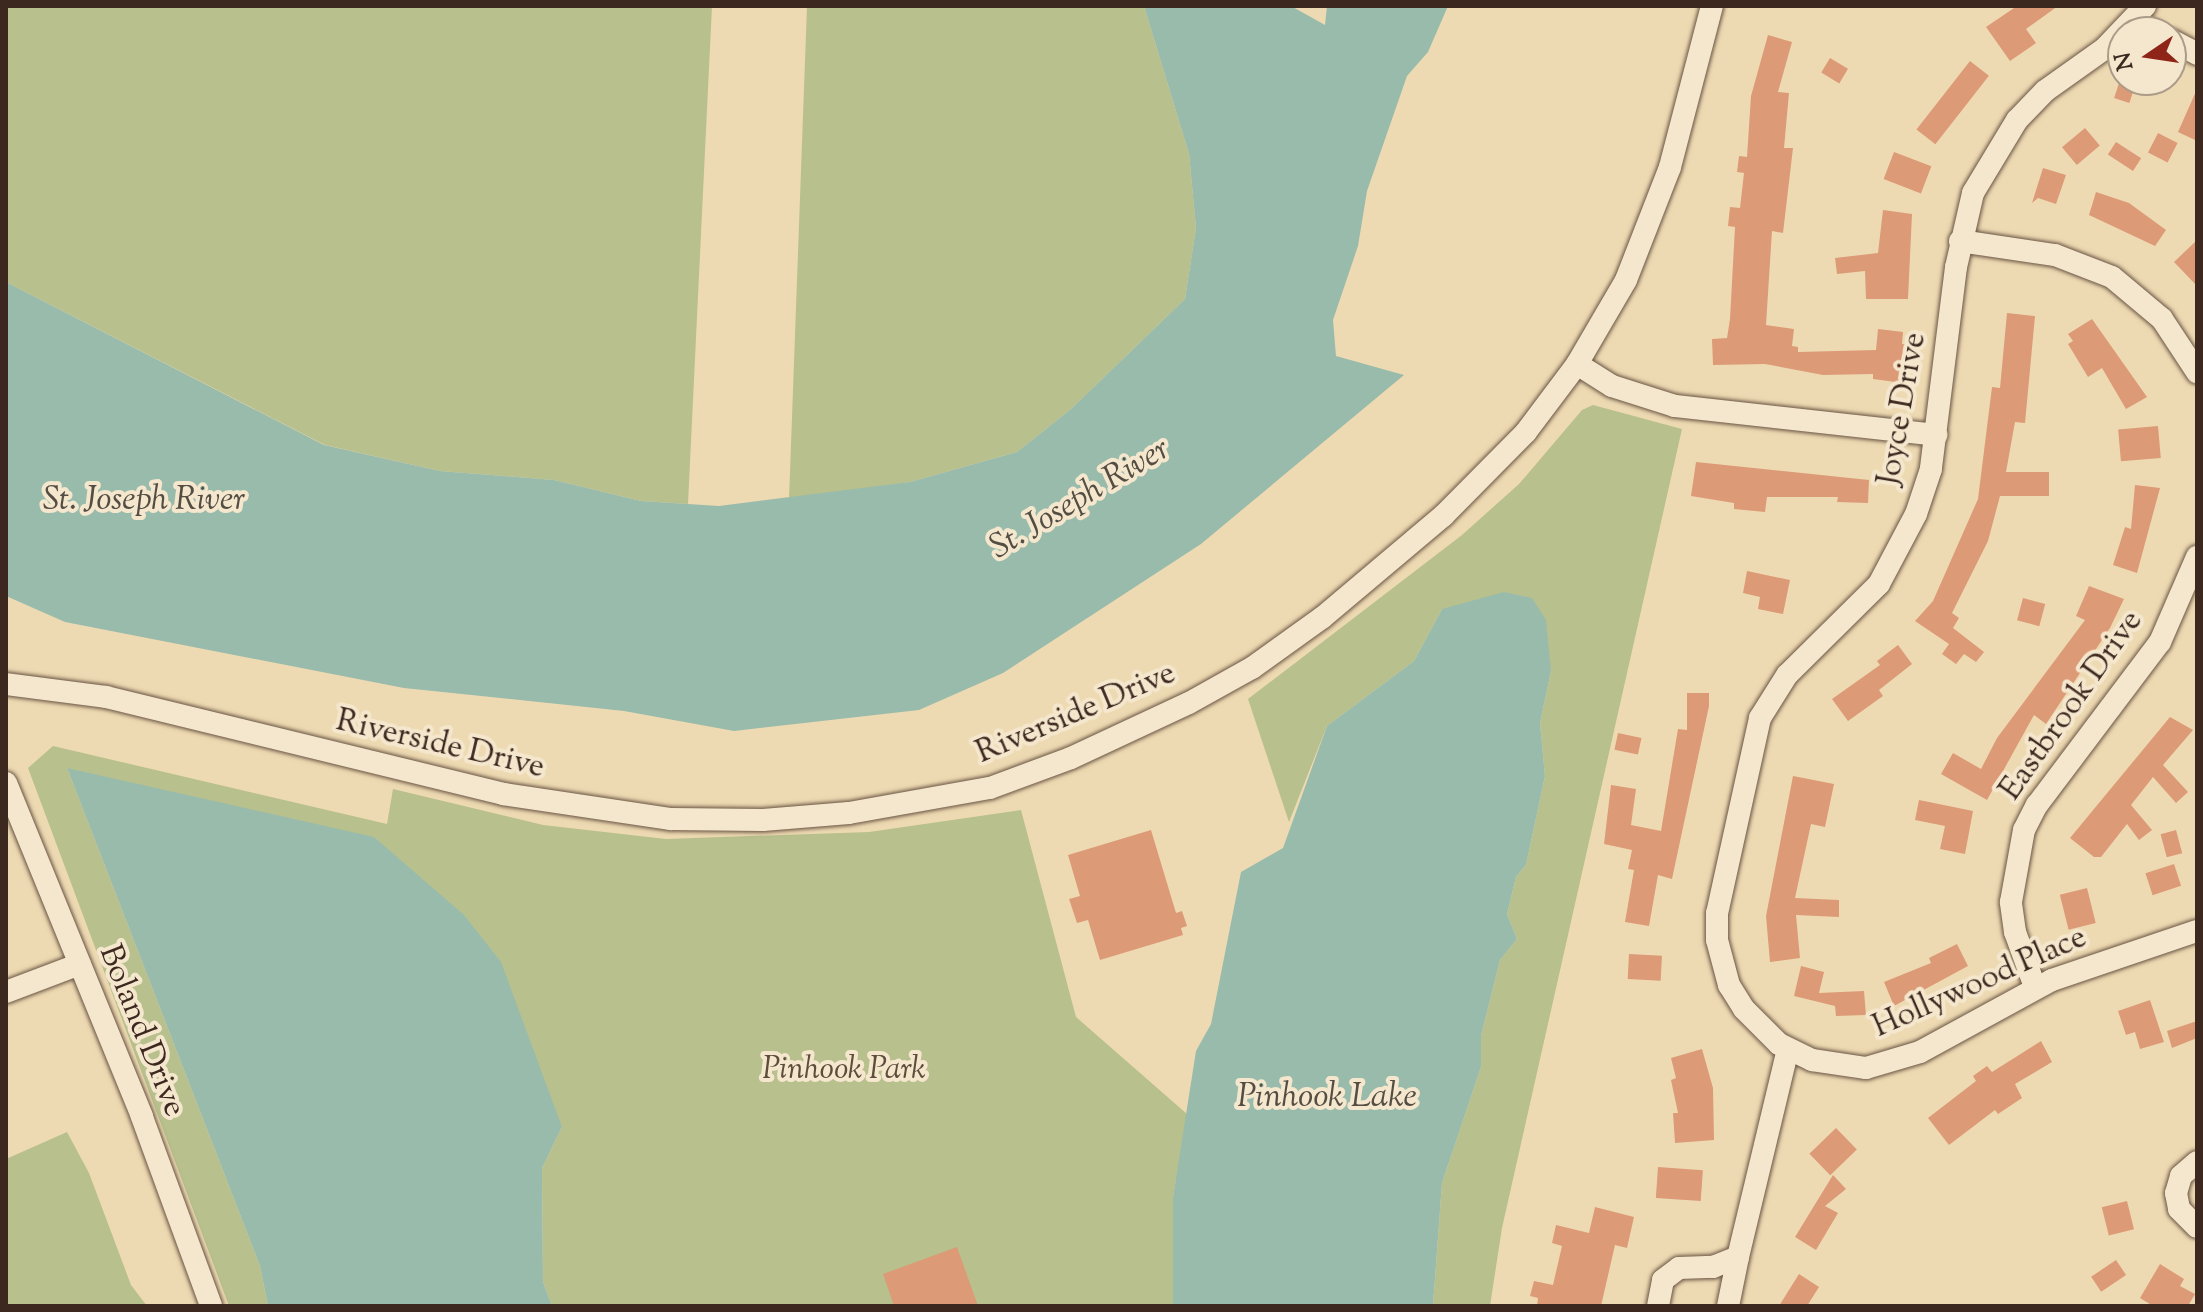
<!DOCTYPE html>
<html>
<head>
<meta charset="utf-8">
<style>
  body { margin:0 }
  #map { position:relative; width:2203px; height:1312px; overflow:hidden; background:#eedab2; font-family:"Sorts Mill Goudy",serif }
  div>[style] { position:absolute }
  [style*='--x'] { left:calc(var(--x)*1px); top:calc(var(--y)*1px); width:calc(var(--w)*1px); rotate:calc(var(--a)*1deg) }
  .green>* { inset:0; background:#b8c08d }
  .water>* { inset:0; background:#99bbab }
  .building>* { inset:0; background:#dc9a77; transform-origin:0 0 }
  .roads { filter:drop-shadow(0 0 2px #695444) drop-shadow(0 0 2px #695444) }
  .minor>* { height:22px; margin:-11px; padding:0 11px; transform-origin:11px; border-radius:11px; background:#f4e7cd }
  span { translate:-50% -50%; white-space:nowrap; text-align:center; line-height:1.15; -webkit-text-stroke:8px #f4e7cd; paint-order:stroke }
  .street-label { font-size:32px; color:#3d2820 }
  .park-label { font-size:32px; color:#5c4e3b; font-style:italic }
  .water-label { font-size:34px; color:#544d43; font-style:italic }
  .frame { position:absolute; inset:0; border:8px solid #3d2820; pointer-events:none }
  .north { position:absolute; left:2107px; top:16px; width:80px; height:80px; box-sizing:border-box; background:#f4e7cd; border:2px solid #ab9b88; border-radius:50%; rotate:257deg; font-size:22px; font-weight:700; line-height:32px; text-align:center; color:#3d2820 }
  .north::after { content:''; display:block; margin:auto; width:28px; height:36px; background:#8f2418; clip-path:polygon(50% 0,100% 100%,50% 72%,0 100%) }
</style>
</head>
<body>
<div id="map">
  <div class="green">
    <i style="clip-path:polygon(6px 6px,712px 6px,688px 504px,641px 501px,554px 480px,440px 471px,325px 445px,6px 282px)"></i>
    <i style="clip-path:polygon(807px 6px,1144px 6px,1189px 154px,1196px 228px,1185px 299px,1071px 409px,1017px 452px,910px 482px,789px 500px)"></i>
    <i style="clip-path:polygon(1593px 405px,1682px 429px,1502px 1228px,1490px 1306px,1433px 1306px,1442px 1183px,1481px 1067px,1481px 1036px,1500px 960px,1517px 939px,1507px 914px,1516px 877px,1526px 865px,1545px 776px,1540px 723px,1551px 671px,1442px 609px,1414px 661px,1327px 726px,1289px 822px,1248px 699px,1462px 535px,1519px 484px,1582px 410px)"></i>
    <i style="clip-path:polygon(53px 746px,387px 824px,393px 789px,543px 825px,666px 839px,869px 832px,1021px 810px,1076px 1017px,1187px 1114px,1173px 1197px,1173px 1306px,552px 1306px,543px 1282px,542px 1168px,562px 1127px,67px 768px,260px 1266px,268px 1306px,229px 1306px,28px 768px)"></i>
    <i style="clip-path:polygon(67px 1132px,89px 1173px,131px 1285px,147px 1306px,6px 1306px,6px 1159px)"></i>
  </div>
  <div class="water">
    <i style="clip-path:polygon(1144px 6px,1291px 6px,1325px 25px,1327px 6px,1448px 6px,1428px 52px,1407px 76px,1367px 191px,1358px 246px,1333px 320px,1336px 356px,1404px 375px,1201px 544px,1003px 673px,919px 710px,734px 731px,624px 711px,404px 688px,65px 622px,6px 596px,6px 282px,324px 445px,440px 471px,554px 480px,641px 501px,719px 506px,910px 482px,1017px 452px,1071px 409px,1185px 299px,1196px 228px,1189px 154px)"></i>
    <i style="clip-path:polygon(1504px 592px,1532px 598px,1546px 620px,1551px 671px,1540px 723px,1545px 776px,1526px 865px,1516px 877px,1507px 914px,1517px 939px,1500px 960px,1481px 1036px,1481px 1067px,1442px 1183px,1433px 1306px,1173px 1306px,1173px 1197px,1196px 1051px,1211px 1024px,1241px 872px,1283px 848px,1327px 726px,1414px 661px,1442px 609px)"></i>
    <i style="clip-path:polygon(67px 768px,374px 837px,464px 915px,501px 962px,562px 1127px,542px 1168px,543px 1282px,552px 1306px,268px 1306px,260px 1266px)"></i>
  </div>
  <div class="building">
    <i style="clip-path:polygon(2017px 6px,2058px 6px,2026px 29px,2036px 43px,2010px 61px,1986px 27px)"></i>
    <i style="clip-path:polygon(1768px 35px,1792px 42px,1778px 92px,1789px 93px,1784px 148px,1793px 148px,1783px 233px,1772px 231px,1766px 325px,1794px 329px,1792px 346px,1798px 347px,1798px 352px,1876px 350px,1878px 329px,1903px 332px,1902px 344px,1907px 344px,1903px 383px,1873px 379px,1873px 374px,1823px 375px,1765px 364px,1713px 365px,1712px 339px,1727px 338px,1730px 319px,1735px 227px,1728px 226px,1730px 207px,1740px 208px,1744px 173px,1737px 172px,1739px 156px,1747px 157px,1751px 96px)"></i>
    <i style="left:1830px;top:58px;width:21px;height:17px;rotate:31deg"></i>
    <i style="left:1970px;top:61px;width:24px;height:87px;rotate:38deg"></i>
    <i style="left:2120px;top:80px;width:16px;height:19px;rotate:18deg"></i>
    <i style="clip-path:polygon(2197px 89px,2197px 141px,2178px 132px)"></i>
    <i style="left:2085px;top:128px;width:23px;height:30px;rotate:50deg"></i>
    <i style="left:2158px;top:133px;width:22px;height:22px;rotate:27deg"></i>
    <i style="left:2116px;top:142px;width:30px;height:15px;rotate:33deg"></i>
    <i style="left:1894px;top:152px;width:40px;height:29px;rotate:21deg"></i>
    <i style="clip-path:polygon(2043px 168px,2066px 175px,2056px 204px,2038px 198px,2032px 203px)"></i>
    <i style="clip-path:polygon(2096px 192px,2129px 203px,2166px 230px,2155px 246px,2089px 215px)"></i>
    <i style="clip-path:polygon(1883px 210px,1912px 214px,1908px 299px,1866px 299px,1865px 271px,1837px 274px,1835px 258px,1878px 253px)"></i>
    <i style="clip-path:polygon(2197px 240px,2197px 286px,2174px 262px)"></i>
    <i style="clip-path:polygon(2007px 313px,2035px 316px,2025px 423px,2015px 422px,2006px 472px,2049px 472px,2049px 496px,2000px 496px,1988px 541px,1952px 613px,1959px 618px,1953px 628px,1984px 652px,1976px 662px,1964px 654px,1956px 664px,1942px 654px,1949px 644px,1915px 621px,1933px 601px,1978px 499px,1992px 387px,2000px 388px)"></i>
    <i style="clip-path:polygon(2092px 319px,2147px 397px,2126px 409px,2102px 368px,2088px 377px,2068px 344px,2073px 341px,2068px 334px)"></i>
    <i style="left:2158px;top:426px;width:32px;height:40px;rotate:85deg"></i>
    <i style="clip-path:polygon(1696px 462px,1869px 480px,1868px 503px,1837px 502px,1838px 497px,1767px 497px,1765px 512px,1734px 509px,1734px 503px,1691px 496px)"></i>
    <i style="clip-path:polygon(2135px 485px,2160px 488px,2137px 573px,2113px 565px,2125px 527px,2131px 529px)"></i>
    <i style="clip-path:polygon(1747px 571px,1790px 580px,1783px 614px,1758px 609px,1760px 597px,1743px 593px)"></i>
    <i style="clip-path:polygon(2089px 586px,2124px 599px,2110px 628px,2046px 724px,2034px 715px,1987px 800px,1941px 774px,1953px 753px,1981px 769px,1997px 738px,2085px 620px,2076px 616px)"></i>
    <i style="left:2023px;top:598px;width:23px;height:23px;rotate:15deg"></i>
    <i style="clip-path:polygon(1898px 645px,1912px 664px,1879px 690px,1883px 696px,1848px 721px,1832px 699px,1880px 665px,1877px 661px)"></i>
    <i style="clip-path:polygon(1687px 693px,1709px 693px,1709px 706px,1672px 879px,1658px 875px,1649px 926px,1625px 922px,1634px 870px,1628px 869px,1632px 850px,1604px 844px,1611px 785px,1636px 789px,1631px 825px,1661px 831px,1678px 729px,1687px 730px)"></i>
    <i style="clip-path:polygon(2170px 717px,2193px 730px,2163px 765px,2188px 792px,2176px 803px,2153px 777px,2131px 805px,2152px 830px,2139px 840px,2127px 824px,2101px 857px,2094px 857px,2070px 838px)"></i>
    <i style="left:1618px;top:733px;width:24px;height:17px;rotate:12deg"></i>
    <i style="clip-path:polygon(1793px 776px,1834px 784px,1825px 827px,1811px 824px,1795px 898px,1839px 900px,1839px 917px,1796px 915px,1800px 958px,1770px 962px,1766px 916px)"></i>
    <i style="clip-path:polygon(1919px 800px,1973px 811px,1965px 854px,1940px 849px,1945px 826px,1915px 820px)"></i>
    <i style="clip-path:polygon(1151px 830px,1176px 913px,1182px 911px,1187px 926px,1181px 928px,1183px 935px,1100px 960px,1088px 920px,1077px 923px,1069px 899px,1080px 896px,1068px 855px)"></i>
    <i style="left:2176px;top:830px;width:24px;height:16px;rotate:75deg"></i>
    <i style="left:2174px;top:864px;width:23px;height:30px;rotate:72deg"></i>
    <i style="left:2087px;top:888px;width:36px;height:28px;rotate:76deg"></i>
    <i style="clip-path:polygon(1957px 944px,1968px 966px,1894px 1006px,1884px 982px,1931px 963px,1929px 958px)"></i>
    <i style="left:1629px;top:954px;width:33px;height:25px;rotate:3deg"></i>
    <i style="clip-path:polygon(1801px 966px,1824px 972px,1819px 993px,1864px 991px,1866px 1015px,1836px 1016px,1835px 1006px,1794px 996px)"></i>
    <i style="clip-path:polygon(2150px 1000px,2164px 1042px,2140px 1049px,2135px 1032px,2126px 1035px,2118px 1011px)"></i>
    <i style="clip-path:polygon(2197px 1021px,2197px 1038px,2172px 1048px,2167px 1031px)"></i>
    <i style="clip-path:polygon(2041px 1041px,2052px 1062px,2015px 1084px,2022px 1098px,1998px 1114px,1995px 1110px,1949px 1145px,1928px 1118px,1976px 1081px,1973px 1076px,1987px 1066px,1992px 1072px)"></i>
    <i style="clip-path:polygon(1702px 1049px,1713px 1088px,1714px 1140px,1675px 1143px,1673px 1113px,1678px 1113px,1671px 1080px,1676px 1078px,1671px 1058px)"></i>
    <i style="left:1836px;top:1128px;width:30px;height:37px;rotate:46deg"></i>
    <i style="left:1658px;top:1167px;width:45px;height:31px;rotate:4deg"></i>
    <i style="clip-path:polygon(1833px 1175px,1846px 1189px,1825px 1206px,1838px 1213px,1816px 1250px,1795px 1237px)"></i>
    <i style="left:2127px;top:1201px;width:29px;height:26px;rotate:76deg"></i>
    <i style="clip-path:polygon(1595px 1207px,1634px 1217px,1627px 1248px,1615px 1245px,1601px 1306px,1537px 1306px,1538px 1298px,1530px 1296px,1534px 1281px,1553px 1285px,1562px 1246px,1552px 1243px,1556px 1225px,1589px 1233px)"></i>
    <i style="clip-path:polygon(957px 1247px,978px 1306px,894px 1306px,883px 1274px)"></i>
    <i style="left:2116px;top:1260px;width:18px;height:30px;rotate:56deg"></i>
    <i style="clip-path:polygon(2160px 1264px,2184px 1279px,2180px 1286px,2195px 1294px,2188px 1306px,2153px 1306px,2140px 1298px)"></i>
    <i style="clip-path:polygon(1799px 1274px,1819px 1287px,1807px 1306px,1779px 1306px)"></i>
  </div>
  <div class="roads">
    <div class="minor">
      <i style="--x:2145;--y:6;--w:59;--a:133.6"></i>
      <i style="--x:2104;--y:49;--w:72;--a:144.6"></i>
      <i style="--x:2045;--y:91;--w:40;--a:134"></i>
      <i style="--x:2017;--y:120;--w:85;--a:121.1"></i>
      <i style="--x:1973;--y:193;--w:76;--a:102.9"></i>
      <i style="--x:1956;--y:267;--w:204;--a:97.1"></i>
      <i style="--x:1931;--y:469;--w:47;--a:108.4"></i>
      <i style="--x:1916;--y:514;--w:79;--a:117.9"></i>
      <i style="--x:1879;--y:584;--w:129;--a:135.3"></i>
      <i style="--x:1787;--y:675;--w:51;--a:122.1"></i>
      <i style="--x:1760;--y:718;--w:200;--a:102.4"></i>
      <i style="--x:1717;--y:913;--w:27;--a:90"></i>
      <i style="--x:1717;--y:940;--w:47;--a:75.1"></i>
      <i style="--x:1729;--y:985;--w:28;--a:58"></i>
      <i style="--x:1744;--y:1009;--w:49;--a:45"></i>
      <i style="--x:1779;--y:1044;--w:37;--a:26"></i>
      <i style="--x:1812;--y:1060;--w:55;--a:8.4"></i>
      <i style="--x:1866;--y:1068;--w:56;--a:-16.5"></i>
      <i style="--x:1920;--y:1052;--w:150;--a:-28.6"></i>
      <i style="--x:2052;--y:980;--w:153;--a:-18.7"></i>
      <i style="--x:2133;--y:21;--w:25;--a:27"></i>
      <i style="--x:2171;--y:40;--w:30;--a:28"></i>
      <i style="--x:1960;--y:241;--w:96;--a:8.4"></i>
      <i style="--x:2055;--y:255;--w:61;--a:21.1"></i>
      <i style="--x:2112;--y:277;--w:65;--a:40"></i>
      <i style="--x:2162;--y:319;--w:64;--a:56.6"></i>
      <i style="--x:1577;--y:364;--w:41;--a:32.2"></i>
      <i style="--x:1612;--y:386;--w:66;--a:17.6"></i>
      <i style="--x:1675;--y:406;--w:263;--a:6.3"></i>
      <i style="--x:6;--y:684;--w:101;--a:7.4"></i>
      <i style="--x:106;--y:697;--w:409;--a:13.7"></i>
      <i style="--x:503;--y:794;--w:170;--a:8.5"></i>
      <i style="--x:671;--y:819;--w:92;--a:0.6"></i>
      <i style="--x:763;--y:820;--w:86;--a:-4.7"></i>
      <i style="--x:849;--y:813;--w:143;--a:-10.1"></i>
      <i style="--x:990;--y:788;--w:86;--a:-20.3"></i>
      <i style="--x:1071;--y:758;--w:130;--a:-25"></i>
      <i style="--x:1189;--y:703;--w:72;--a:-29.1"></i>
      <i style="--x:1252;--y:668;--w:87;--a:-35.7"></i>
      <i style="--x:1323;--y:617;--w:157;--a:-40.1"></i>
      <i style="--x:1443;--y:516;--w:118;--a:-45.3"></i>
      <i style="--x:1526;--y:432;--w:85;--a:-53.1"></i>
      <i style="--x:1577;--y:364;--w:97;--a:-59.7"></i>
      <i style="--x:1626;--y:280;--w:121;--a:-68.7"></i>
      <i style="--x:1670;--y:167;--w:166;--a:-75.4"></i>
      <i style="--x:6;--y:783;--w:361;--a:67.8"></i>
      <i style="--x:142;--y:1117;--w:201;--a:69.9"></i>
      <i style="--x:2035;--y:987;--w:59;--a:-110"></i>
      <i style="--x:2015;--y:932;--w:30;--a:-98"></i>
      <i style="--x:2011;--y:902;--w:73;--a:-79.8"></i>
      <i style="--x:2024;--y:830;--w:28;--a:-63"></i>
      <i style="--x:2037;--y:805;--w:204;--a:-53"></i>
      <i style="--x:2160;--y:642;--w:93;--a:-66.5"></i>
      <i style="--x:6;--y:992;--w:79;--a:-20.7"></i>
      <i style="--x:2197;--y:1162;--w:21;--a:139"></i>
      <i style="--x:2181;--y:1176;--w:18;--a:106"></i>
      <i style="--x:2176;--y:1193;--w:16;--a:79"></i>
      <i style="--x:2179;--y:1209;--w:25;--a:45"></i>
      <i style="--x:1738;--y:1257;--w:214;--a:-76.5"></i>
      <i style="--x:1658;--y:1306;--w:26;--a:-79"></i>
      <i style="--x:1663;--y:1280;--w:20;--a:-37"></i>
      <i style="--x:1679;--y:1268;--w:34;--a:-2"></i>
      <i style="--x:1713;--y:1267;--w:27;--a:-22"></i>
      <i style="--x:1738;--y:1257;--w:50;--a:101.5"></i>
    </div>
  </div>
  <div class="street-label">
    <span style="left:1903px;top:409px;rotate:-80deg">Joyce Drive</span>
    <span style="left:2072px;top:706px;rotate:-55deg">Eastbrook Drive</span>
    <span style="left:1076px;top:714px;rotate:-23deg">Riverside Drive</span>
    <span style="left:440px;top:745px;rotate:13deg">Riverside Drive</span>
    <span style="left:1980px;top:983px;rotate:-24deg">Hollywood Place</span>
    <span style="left:141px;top:1031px;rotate:68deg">Boland Drive</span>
  </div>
  <div class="park-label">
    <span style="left:844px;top:1070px">Pinhook Park</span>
  </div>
  <div class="water-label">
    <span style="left:1080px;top:499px;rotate:-31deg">St. Joseph River</span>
    <span style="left:144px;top:501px">St. Joseph River</span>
    <span style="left:1327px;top:1098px">Pinhook Lake</span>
  </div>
  <div class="frame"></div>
  <div class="north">N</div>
</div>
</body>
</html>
